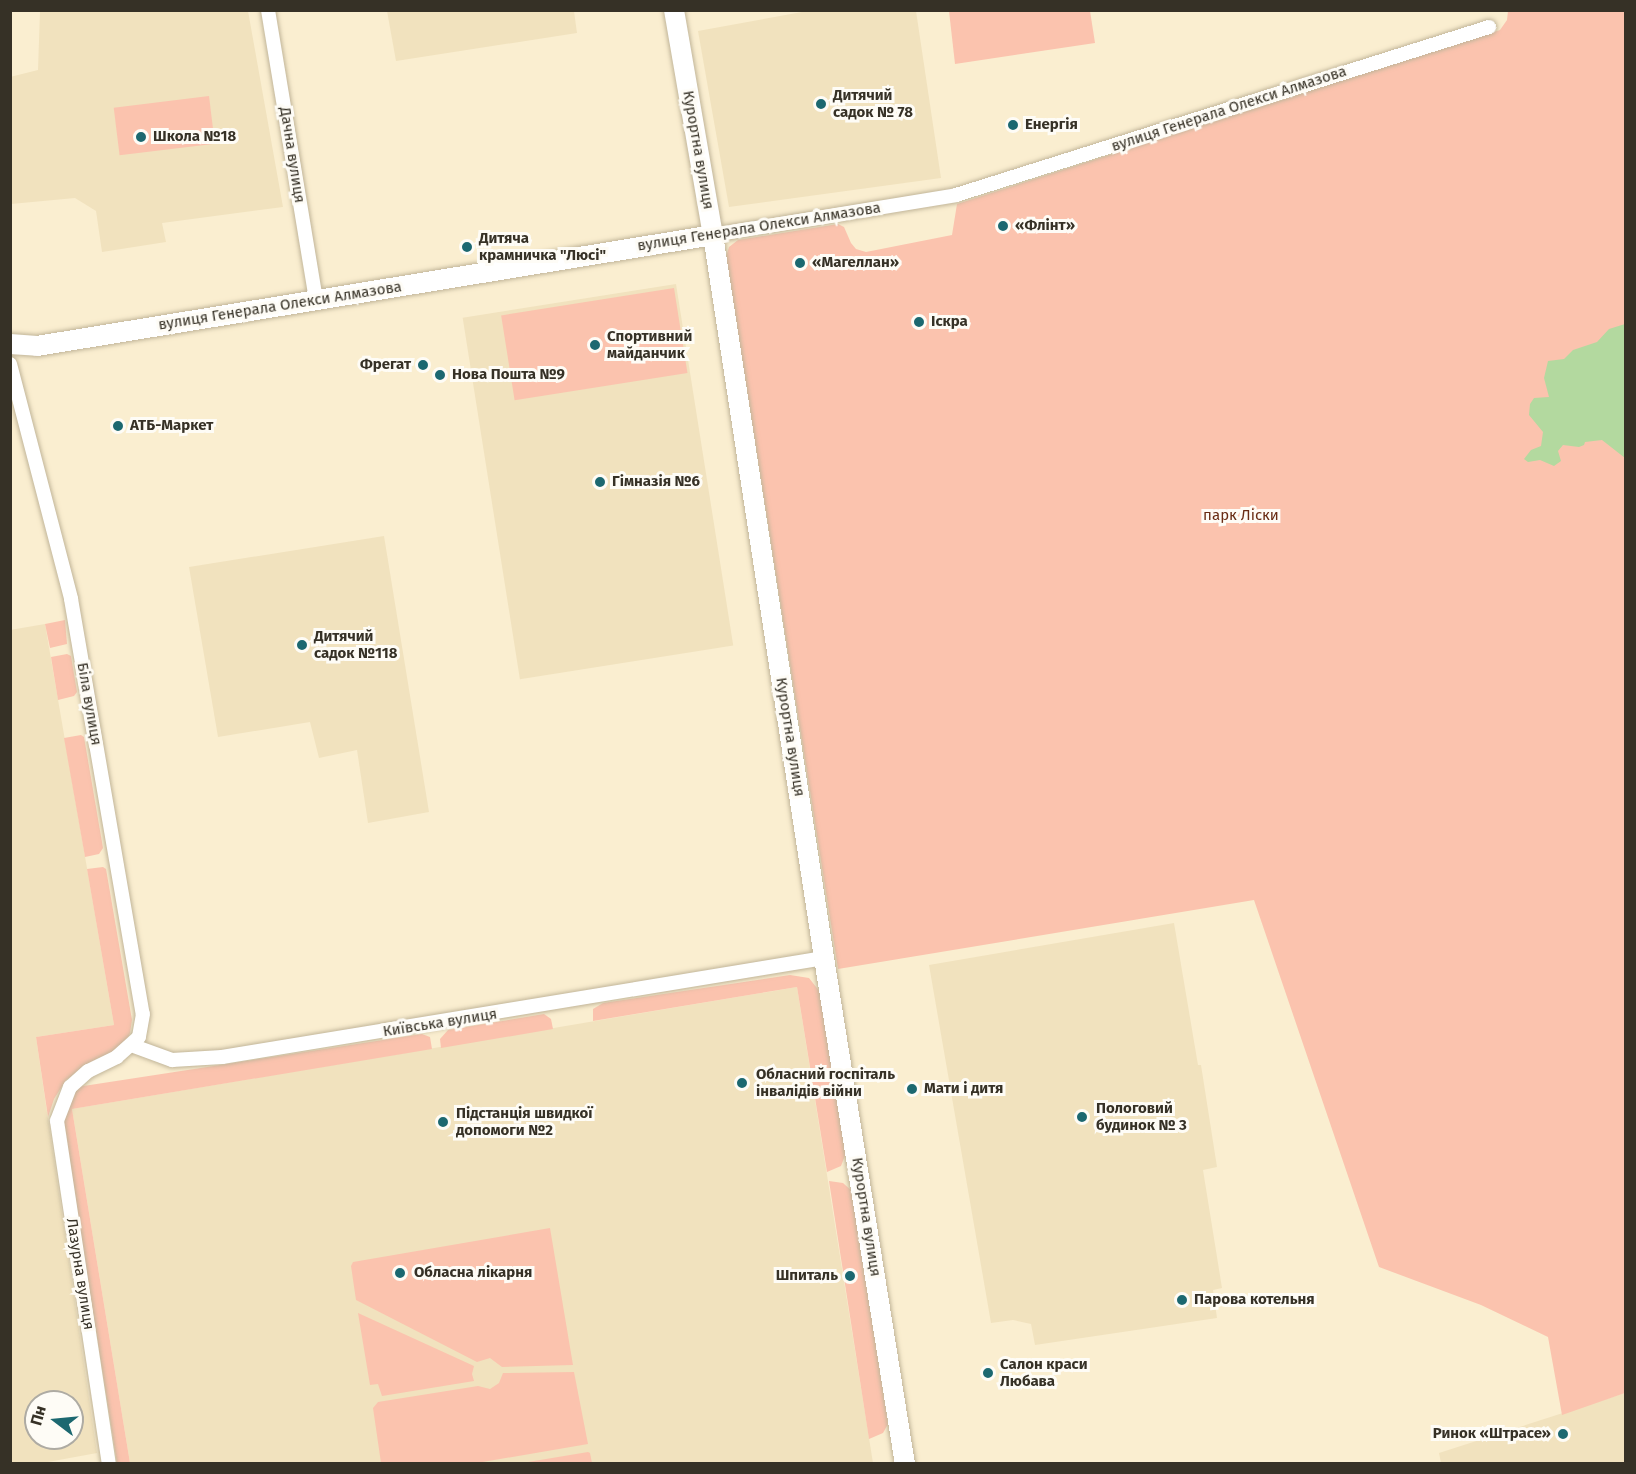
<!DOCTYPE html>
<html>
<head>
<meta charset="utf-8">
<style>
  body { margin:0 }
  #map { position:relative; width:1636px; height:1474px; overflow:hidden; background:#faeed0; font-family:"Fira Sans",sans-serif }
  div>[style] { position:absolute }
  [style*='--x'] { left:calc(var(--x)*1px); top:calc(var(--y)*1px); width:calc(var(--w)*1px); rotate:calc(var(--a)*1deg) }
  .built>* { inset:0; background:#f1e2be; transform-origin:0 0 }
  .green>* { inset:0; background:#fbc3ae; transform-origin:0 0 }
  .water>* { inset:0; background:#b3d99f }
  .roads { filter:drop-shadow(0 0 2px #c1b599) drop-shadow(0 0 2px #c1b599) }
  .street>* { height:14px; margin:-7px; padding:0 7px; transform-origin:7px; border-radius:7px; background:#fff }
  .secondary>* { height:20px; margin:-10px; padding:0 10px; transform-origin:10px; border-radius:10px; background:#fff }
  .dots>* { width:16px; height:16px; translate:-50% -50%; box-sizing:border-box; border:3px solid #fefcf6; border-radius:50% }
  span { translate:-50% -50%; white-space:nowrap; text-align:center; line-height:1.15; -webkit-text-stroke:6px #fefcf6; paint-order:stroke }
  .poi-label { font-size:15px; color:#363126; font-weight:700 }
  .left { translate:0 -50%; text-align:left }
  .right { translate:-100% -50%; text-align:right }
  .street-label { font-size:15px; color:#363126 }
  .park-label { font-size:15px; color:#692c13 }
  .frame { position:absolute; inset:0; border:12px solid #363126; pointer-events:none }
  .north { position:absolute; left:24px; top:1390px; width:60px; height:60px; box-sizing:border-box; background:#fefcf6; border:2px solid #aeaba3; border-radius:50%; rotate:286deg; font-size:16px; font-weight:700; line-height:24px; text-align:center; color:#363126 }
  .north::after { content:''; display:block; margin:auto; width:21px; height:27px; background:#1c6870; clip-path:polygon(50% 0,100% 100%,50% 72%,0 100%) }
</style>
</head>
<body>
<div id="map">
  <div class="built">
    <i style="clip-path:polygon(813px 10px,916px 11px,941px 178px,729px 207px,698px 31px)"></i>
    <i style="clip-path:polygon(40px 11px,248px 11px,283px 207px,162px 223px,166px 242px,102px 252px,96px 211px,75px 198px,11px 204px,10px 77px,38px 70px)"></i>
    <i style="clip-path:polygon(387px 11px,574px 11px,577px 33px,396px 61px)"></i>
    <i style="left:676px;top:284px;width:366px;height:216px;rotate:81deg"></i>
    <i style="clip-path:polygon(384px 536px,429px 812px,368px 823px,357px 750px,319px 758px,310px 722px,218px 737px,189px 567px)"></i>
    <i style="clip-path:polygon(evenodd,45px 624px,114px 1025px,36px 1037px,97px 1453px,37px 1464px,15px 1464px,10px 1462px,10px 630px,45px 624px,36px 1402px,72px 1402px,72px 1438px,36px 1438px,36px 1402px)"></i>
    <i style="clip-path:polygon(1174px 923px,1198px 1065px,1201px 1065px,1217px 1167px,1203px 1170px,1222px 1288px,1213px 1290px,1217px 1318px,1035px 1345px,1031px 1324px,1013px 1320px,991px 1323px,929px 965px)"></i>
    <i style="clip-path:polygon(797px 987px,873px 1463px,130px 1463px,72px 1109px)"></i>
    <i style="clip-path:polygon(1625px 1393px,1625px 1463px,1441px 1463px,1439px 1453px)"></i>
  </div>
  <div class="green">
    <i style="clip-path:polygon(949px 11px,1090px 11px,1095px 43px,955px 64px)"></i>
    <i style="clip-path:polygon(1508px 11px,1625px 11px,1625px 1393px,1562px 1415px,1548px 1337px,1481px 1305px,1379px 1267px,1254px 900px,838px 969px,726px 257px,729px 247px,738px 240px,838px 224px,844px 227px,851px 243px,856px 249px,866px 252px,952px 235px,957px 204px,1500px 30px,1507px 20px)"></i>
    <i style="left:209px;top:96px;width:48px;height:96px;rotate:83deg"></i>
    <i style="left:674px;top:288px;width:86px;height:175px;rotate:81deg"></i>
    <i style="clip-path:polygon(65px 620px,67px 644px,50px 648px,45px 624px)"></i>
    <i style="clip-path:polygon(67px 654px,71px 656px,77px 692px,74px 696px,58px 700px,51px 657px)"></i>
    <i style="clip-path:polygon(81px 735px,84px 737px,103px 848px,99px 854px,85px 857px,64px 738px)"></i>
    <i style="clip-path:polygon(103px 867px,106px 869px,132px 1020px,130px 1033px,126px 1043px,114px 1053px,86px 1066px,66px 1080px,54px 1099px,48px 1117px,36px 1037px,114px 1025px,87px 869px)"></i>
    <i style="clip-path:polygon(790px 975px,809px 978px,820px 992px,846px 1153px,841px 1166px,827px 1172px,797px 987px,593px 1021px,593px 1009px,603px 1003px)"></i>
    <i style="clip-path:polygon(544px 1014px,551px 1019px,553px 1029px,441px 1048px,440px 1039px,448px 1030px)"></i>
    <i style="clip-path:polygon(422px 1034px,430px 1037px,432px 1049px,72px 1109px,130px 1463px,117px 1463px,62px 1118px,77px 1087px)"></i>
    <i style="clip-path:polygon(829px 1181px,843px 1183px,852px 1191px,888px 1424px,883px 1433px,869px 1439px)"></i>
    <i style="clip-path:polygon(550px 1228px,573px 1365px,502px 1367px,490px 1358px,477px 1362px,356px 1300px,351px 1266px,353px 1262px)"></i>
    <i style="clip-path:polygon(358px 1313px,474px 1366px,472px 1374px,474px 1381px,382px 1396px,378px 1384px,370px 1385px)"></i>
    <i style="clip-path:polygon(574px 1372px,588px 1444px,477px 1463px,381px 1463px,373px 1408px,378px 1402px,478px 1386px,490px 1389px,499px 1383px,503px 1373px)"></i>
    <i style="clip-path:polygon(588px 1452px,590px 1453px,592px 1463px,522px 1463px)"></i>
  </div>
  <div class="water">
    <i style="clip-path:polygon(1625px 324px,1625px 458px,1602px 440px,1585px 442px,1584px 445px,1579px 447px,1563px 445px,1558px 451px,1561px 461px,1554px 466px,1540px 460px,1528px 462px,1524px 459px,1531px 450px,1541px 446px,1543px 432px,1529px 415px,1530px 404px,1534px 398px,1549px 397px,1544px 378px,1548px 361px,1564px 359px,1573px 350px,1597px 342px,1609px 329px)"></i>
  </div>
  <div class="roads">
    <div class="street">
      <i style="--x:268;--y:10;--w:294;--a:80.6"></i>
      <i style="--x:713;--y:235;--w:246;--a:-9.3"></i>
      <i style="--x:956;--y:195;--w:559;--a:-17.49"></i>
      <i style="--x:10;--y:364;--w:243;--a:75.4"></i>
      <i style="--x:71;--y:599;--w:421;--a:80.2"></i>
      <i style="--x:143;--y:1014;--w:23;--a:100"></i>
      <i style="--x:139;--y:1037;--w:30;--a:138"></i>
      <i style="--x:117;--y:1057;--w:32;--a:154"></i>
      <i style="--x:88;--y:1071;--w:24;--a:138"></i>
      <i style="--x:70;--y:1087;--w:36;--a:111"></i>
      <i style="--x:57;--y:1121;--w:347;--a:81.4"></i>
      <i style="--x:131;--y:1045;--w:44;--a:20.1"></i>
      <i style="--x:172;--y:1060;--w:50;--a:-3.4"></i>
      <i style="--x:222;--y:1057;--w:610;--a:-9.34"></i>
    </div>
    <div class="secondary">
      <i style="--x:674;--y:10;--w:228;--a:80.2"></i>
      <i style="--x:713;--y:235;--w:731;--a:81.27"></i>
      <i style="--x:824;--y:958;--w:512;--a:80.91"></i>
      <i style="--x:10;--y:344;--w:27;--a:4"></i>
      <i style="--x:37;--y:346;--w:685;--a:-9.32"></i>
    </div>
  </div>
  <div class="dots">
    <i style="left:821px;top:104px;background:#1c6870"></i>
    <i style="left:1013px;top:125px;background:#1c6870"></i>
    <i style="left:141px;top:137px;background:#1c6870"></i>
    <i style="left:1003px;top:226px;background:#1c6870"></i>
    <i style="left:467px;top:247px;background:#1c6870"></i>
    <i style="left:800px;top:263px;background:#1c6870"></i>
    <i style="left:919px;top:322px;background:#1c6870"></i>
    <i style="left:595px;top:345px;background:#1c6870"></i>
    <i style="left:423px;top:365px;background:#1c6870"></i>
    <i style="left:440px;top:375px;background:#1c6870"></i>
    <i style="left:118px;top:426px;background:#1c6870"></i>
    <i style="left:600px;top:482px;background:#1c6870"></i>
    <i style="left:302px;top:645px;background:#1c6870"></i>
    <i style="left:742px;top:1083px;background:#1c6870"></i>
    <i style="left:912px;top:1089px;background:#1c6870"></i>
    <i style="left:1082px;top:1117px;background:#1c6870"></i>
    <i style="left:443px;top:1122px;background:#1c6870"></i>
    <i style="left:400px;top:1273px;background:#1c6870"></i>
    <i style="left:850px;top:1276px;background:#1c6870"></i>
    <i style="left:1182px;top:1300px;background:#1c6870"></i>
    <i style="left:988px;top:1373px;background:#1c6870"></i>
    <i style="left:1563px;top:1434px;background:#1c6870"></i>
  </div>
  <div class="poi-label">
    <span class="left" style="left:833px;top:104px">Дитячий<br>садок № 78</span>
    <span class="left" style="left:1025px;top:125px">Енергія</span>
    <span class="left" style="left:153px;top:137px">Школа №18</span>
    <span class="left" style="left:1015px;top:226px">«Флінт»</span>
    <span class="left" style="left:479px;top:247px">Дитяча<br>крамничка "Люсі"</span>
    <span class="left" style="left:812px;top:263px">«Магеллан»</span>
    <span class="left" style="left:931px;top:322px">Іскра</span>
    <span class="left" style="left:607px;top:345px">Спортивний<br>майданчик</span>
    <span class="right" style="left:411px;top:365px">Фрегат</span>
    <span class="left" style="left:452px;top:375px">Нова Пошта №9</span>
    <span class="left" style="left:130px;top:426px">АТБ-Маркет</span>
    <span class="left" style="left:612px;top:482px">Гімназія №6</span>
    <span class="left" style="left:314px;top:645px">Дитячий<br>садок №118</span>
    <span class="left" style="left:756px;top:1083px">Обласний госпіталь<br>інвалідів війни</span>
    <span class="left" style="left:924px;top:1089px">Мати і дитя</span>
    <span class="left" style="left:1096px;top:1117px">Пологовий<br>будинок № 3</span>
    <span class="left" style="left:456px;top:1122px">Підстанція швидкої<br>допомоги №2</span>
    <span class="left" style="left:414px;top:1273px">Обласна лікарня</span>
    <span class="right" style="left:838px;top:1276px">Шпиталь</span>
    <span class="left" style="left:1194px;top:1300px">Парова котельня</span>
    <span class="left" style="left:1000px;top:1373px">Салон краси<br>Любава</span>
    <span class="right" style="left:1551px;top:1434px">Ринок «Штрасе»</span>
  </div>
  <div class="street-label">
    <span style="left:1229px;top:109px;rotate:-18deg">вулиця Генерала Олекси Алмазова</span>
    <span style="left:698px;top:150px;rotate:80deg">Курортна вулиця</span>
    <span style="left:292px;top:155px;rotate:81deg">Дачна вулиця</span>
    <span style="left:759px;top:227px;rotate:-9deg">вулиця Генерала Олекси Алмазова</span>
    <span style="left:280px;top:306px;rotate:-9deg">вулиця Генерала Олекси Алмазова</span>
    <span style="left:89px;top:704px;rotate:80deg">Біла вулиця</span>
    <span style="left:790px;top:737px;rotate:81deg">Курортна вулиця</span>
    <span style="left:440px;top:1023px;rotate:-9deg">Київська вулиця</span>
    <span style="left:866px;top:1217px;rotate:81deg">Курортна вулиця</span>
    <span style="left:80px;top:1274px;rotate:81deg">Лазурна вулиця</span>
  </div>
  <div class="park-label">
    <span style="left:1241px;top:516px">парк Ліски</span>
  </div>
  <div class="frame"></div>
  <div class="north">Пн</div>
</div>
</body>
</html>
